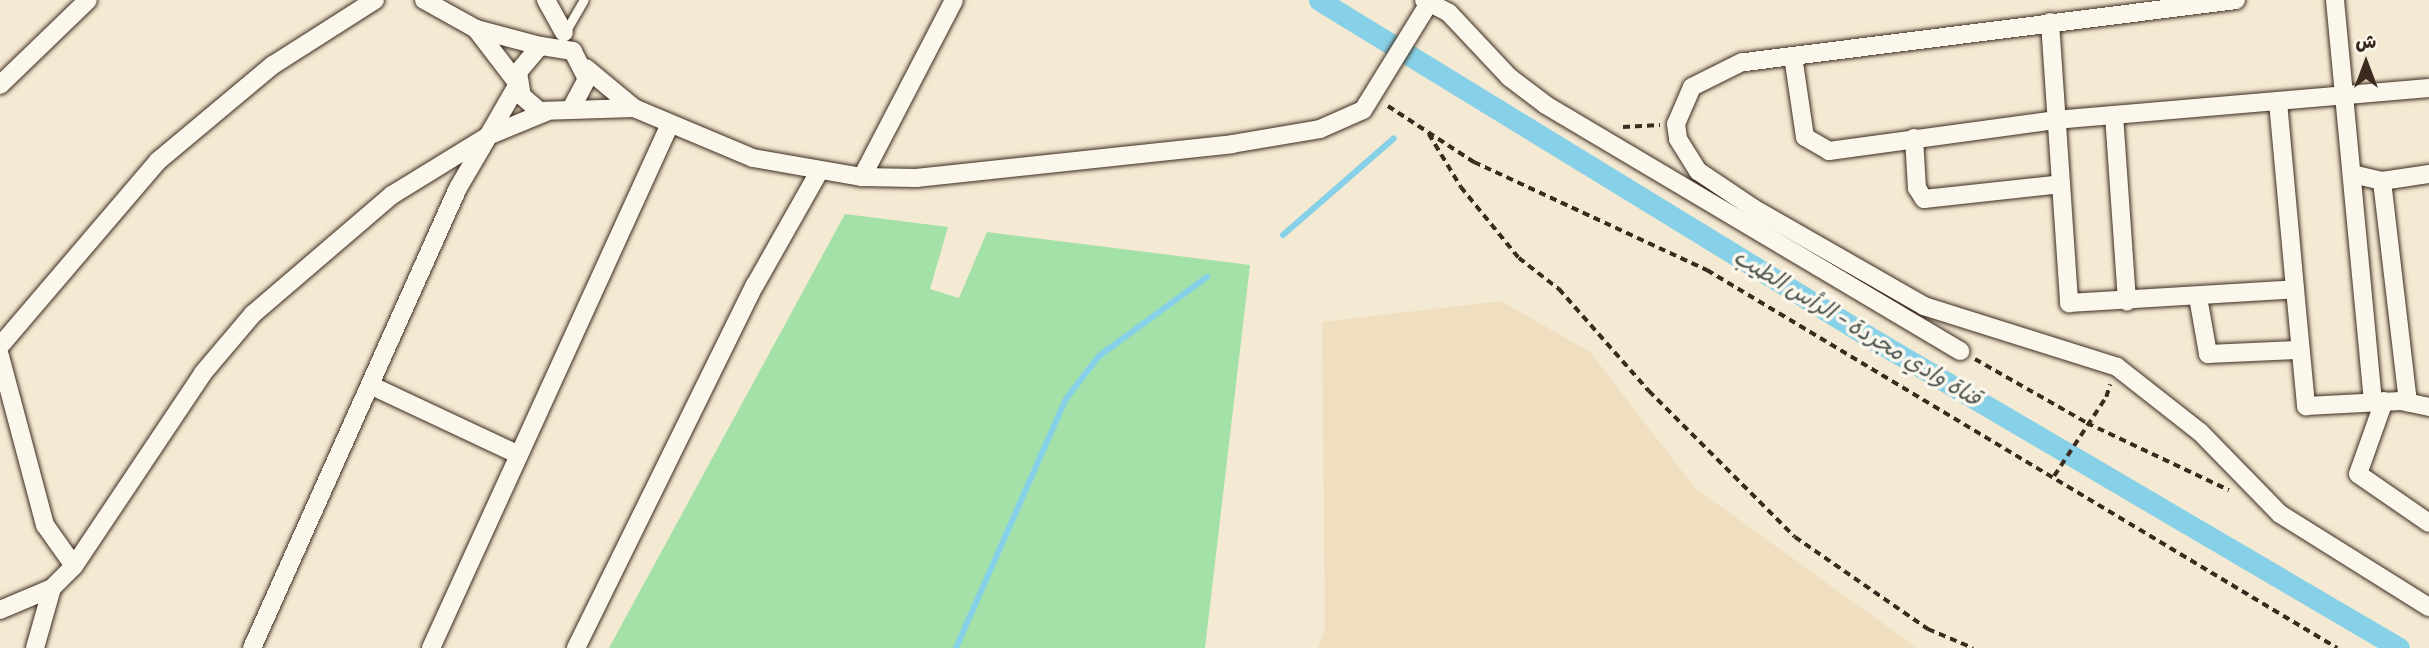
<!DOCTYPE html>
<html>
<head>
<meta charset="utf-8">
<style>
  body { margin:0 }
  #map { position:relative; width:2429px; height:648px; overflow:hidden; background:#f4e9d2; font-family:Pangolin,"Playpen Sans Arabic",sans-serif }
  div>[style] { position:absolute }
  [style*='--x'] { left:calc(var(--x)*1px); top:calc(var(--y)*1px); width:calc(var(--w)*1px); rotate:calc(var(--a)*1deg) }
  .built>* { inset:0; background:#efdfc0 }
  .green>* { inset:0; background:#a3e1a8 }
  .stream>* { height:6px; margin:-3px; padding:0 3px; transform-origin:3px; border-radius:3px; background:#87d1e8 }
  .canal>* { height:21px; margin:-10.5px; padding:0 10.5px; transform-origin:10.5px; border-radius:10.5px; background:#87d1e8 }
  .path>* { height:3.5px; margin-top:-1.75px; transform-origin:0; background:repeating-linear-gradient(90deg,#3b2a1e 0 7px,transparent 0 12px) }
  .roads { filter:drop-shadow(0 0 2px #3b2a1e) drop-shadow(0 0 2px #3b2a1e) }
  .service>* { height:9px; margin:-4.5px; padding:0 4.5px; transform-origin:4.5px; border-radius:4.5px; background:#fbf7ec }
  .minor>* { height:18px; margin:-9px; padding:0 9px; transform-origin:9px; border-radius:9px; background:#fbf7ec }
  .path-bridge>* { height:3.5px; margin-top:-1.75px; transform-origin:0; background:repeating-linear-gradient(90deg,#3b2a1e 0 7px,transparent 0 12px) }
  span { translate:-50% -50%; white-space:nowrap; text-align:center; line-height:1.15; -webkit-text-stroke:7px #fbf7ec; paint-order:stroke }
  .water-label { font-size:23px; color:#4e5450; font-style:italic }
  .north { position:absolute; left:2331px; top:28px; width:70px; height:70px; -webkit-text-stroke:5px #fbf7ec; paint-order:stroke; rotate:0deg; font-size:19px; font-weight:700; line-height:28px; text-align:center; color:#3b2a1e }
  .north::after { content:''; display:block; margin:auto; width:24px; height:32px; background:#3b2a1e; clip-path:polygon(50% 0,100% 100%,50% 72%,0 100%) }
</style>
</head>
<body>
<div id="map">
  <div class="built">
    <i style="clip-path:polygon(1501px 301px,1590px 352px,1695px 488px,1917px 648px,1318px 648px,1325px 630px,1322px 322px)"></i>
  </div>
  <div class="green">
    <i style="clip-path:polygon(845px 214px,948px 227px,930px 289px,959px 298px,987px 232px,1250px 265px,1205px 648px,609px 648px)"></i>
  </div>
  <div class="stream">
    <i style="--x:1283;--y:235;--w:147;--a:-41.1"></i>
    <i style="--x:956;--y:648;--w:272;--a:-66.2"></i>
    <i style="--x:1066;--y:399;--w:54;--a:-52.5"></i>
    <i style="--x:1099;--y:356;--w:134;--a:-36.2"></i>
  </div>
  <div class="canal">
    <i style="--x:1319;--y:0;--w:641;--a:31.48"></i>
    <i style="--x:1866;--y:335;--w:618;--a:30.42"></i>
  </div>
  <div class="path">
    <i style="--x:1388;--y:106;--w:103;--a:33.1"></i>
    <i style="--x:1474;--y:162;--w:257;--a:24.9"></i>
    <i style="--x:1707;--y:270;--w:735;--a:30.96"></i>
    <i style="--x:1623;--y:127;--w:37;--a:-3"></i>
    <i style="--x:1429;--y:134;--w:62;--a:58.9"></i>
    <i style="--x:1461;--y:187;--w:92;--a:50.8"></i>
    <i style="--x:1519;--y:258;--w:51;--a:37.8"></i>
    <i style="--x:1559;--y:289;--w:136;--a:48.6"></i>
    <i style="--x:1649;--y:391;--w:206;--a:45"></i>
    <i style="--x:1795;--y:537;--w:162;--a:34.7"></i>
    <i style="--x:1928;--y:629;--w:49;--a:22.9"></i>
    <i style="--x:1975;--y:359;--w:129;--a:29.7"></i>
    <i style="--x:2087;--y:423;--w:157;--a:25.3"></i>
    <i style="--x:2106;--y:397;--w:13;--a:-72"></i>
  </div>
  <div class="roads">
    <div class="service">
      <i style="--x:564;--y:34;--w:39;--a:-60"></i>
    </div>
    <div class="minor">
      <i style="--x:424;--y:0;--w:60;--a:29.1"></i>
      <i style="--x:546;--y:0;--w:37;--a:61"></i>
      <i style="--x:1424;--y:0;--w:28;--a:27"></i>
      <i style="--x:1449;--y:13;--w:88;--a:46.8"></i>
      <i style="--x:1509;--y:77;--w:46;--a:37.1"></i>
      <i style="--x:1546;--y:105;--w:482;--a:30.7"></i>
      <i style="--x:2236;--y:0;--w:498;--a:172.8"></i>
      <i style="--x:1742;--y:62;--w:56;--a:153.4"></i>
      <i style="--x:1692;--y:87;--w:40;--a:113.4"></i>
      <i style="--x:1676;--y:124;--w:15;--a:82"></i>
      <i style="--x:1678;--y:139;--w:38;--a:58"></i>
      <i style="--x:1698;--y:171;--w:66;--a:33.9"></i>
      <i style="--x:1753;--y:208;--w:197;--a:29.8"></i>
      <i style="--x:1924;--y:306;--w:202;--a:17.5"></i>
      <i style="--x:2117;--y:367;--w:105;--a:38.1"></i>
      <i style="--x:2200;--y:432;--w:115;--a:45.7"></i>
      <i style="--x:2280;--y:514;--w:176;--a:32"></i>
      <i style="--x:2335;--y:0;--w:404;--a:84.6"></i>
      <i style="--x:2050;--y:22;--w:282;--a:86.1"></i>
      <i style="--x:2069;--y:303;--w:226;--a:-3.5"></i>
      <i style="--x:2295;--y:289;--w:118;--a:84.6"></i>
      <i style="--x:2306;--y:406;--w:95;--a:-3"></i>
      <i style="--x:2401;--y:401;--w:29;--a:12"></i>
      <i style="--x:540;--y:46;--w:66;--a:-165.1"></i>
      <i style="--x:476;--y:29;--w:69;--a:52.6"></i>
      <i style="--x:518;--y:84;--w:60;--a:120"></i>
      <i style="--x:488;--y:136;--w:63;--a:-22.5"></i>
      <i style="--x:1793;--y:56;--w:82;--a:81.6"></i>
      <i style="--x:1805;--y:137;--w:28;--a:30"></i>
      <i style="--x:1829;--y:151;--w:228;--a:-7.8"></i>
      <i style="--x:2055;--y:120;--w:375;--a:-4.9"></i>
      <i style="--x:0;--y:85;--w:122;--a:-44"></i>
      <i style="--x:2278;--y:102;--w:188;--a:84.8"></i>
      <i style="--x:572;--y:107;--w:32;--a:-62"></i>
      <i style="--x:587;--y:79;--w:31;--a:-117"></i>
      <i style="--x:573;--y:51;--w:33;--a:-171"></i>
      <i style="--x:540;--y:46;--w:34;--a:130"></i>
      <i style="--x:518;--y:72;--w:24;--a:81"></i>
      <i style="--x:522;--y:96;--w:23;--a:41"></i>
      <i style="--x:539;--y:111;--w:95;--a:-1.8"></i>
      <i style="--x:634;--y:108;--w:62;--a:-140.2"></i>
      <i style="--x:634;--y:108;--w:129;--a:22.8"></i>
      <i style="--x:753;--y:158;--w:111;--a:9.9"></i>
      <i style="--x:862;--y:177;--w:54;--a:1.1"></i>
      <i style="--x:916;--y:178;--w:318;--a:-6.1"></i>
      <i style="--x:1232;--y:144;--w:89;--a:-9.7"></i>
      <i style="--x:1320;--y:129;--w:47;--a:-23.8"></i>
      <i style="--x:1363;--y:110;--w:126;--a:-58.3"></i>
      <i style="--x:2114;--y:115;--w:187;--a:86"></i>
      <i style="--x:1914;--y:138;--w:50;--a:86.6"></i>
      <i style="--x:1917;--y:188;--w:13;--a:58"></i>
      <i style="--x:1924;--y:199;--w:138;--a:-6.2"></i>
      <i style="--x:2352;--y:174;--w:31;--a:13"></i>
      <i style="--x:2382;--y:181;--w:223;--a:83.3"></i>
      <i style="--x:862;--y:177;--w:199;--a:-62.5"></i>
      <i style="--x:2382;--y:181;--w:48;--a:-8.5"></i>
      <i style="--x:2198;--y:297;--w:58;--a:80"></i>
      <i style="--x:2208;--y:354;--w:88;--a:-2.6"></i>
      <i style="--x:0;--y:346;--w:243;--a:-49.5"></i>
      <i style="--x:158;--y:161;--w:150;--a:-39.9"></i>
      <i style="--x:273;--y:65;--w:121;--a:-32.5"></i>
      <i style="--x:0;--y:356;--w:175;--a:75.1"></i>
      <i style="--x:45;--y:525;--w:50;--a:54.7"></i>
      <i style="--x:372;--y:386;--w:162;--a:25.1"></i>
      <i style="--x:2384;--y:401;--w:77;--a:109.6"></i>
      <i style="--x:2358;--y:474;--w:86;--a:34.6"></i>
      <i style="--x:0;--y:610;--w:56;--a:-22.9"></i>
      <i style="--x:52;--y:588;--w:31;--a:-45"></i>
      <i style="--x:74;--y:566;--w:232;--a:-56.2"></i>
      <i style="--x:203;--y:373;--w:77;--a:-49.7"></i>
      <i style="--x:253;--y:314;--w:183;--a:-40.6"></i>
      <i style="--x:392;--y:195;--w:113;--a:-31.6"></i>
      <i style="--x:35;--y:648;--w:62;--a:-74.2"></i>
      <i style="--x:252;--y:648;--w:504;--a:-65.88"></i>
      <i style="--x:458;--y:188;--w:56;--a:-59.7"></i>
      <i style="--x:431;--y:648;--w:576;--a:-65.48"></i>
      <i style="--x:576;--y:648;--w:405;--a:-63.8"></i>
      <i style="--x:755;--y:285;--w:130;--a:-60.5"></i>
    </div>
  </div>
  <div class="path-bridge">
    <i style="--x:2054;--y:476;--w:95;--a:-56.6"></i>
  </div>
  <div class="water-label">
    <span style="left:1857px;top:328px;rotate:31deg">قناة وادي مجردة - الرأس الطيب</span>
  </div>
  <div class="north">ش</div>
</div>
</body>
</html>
